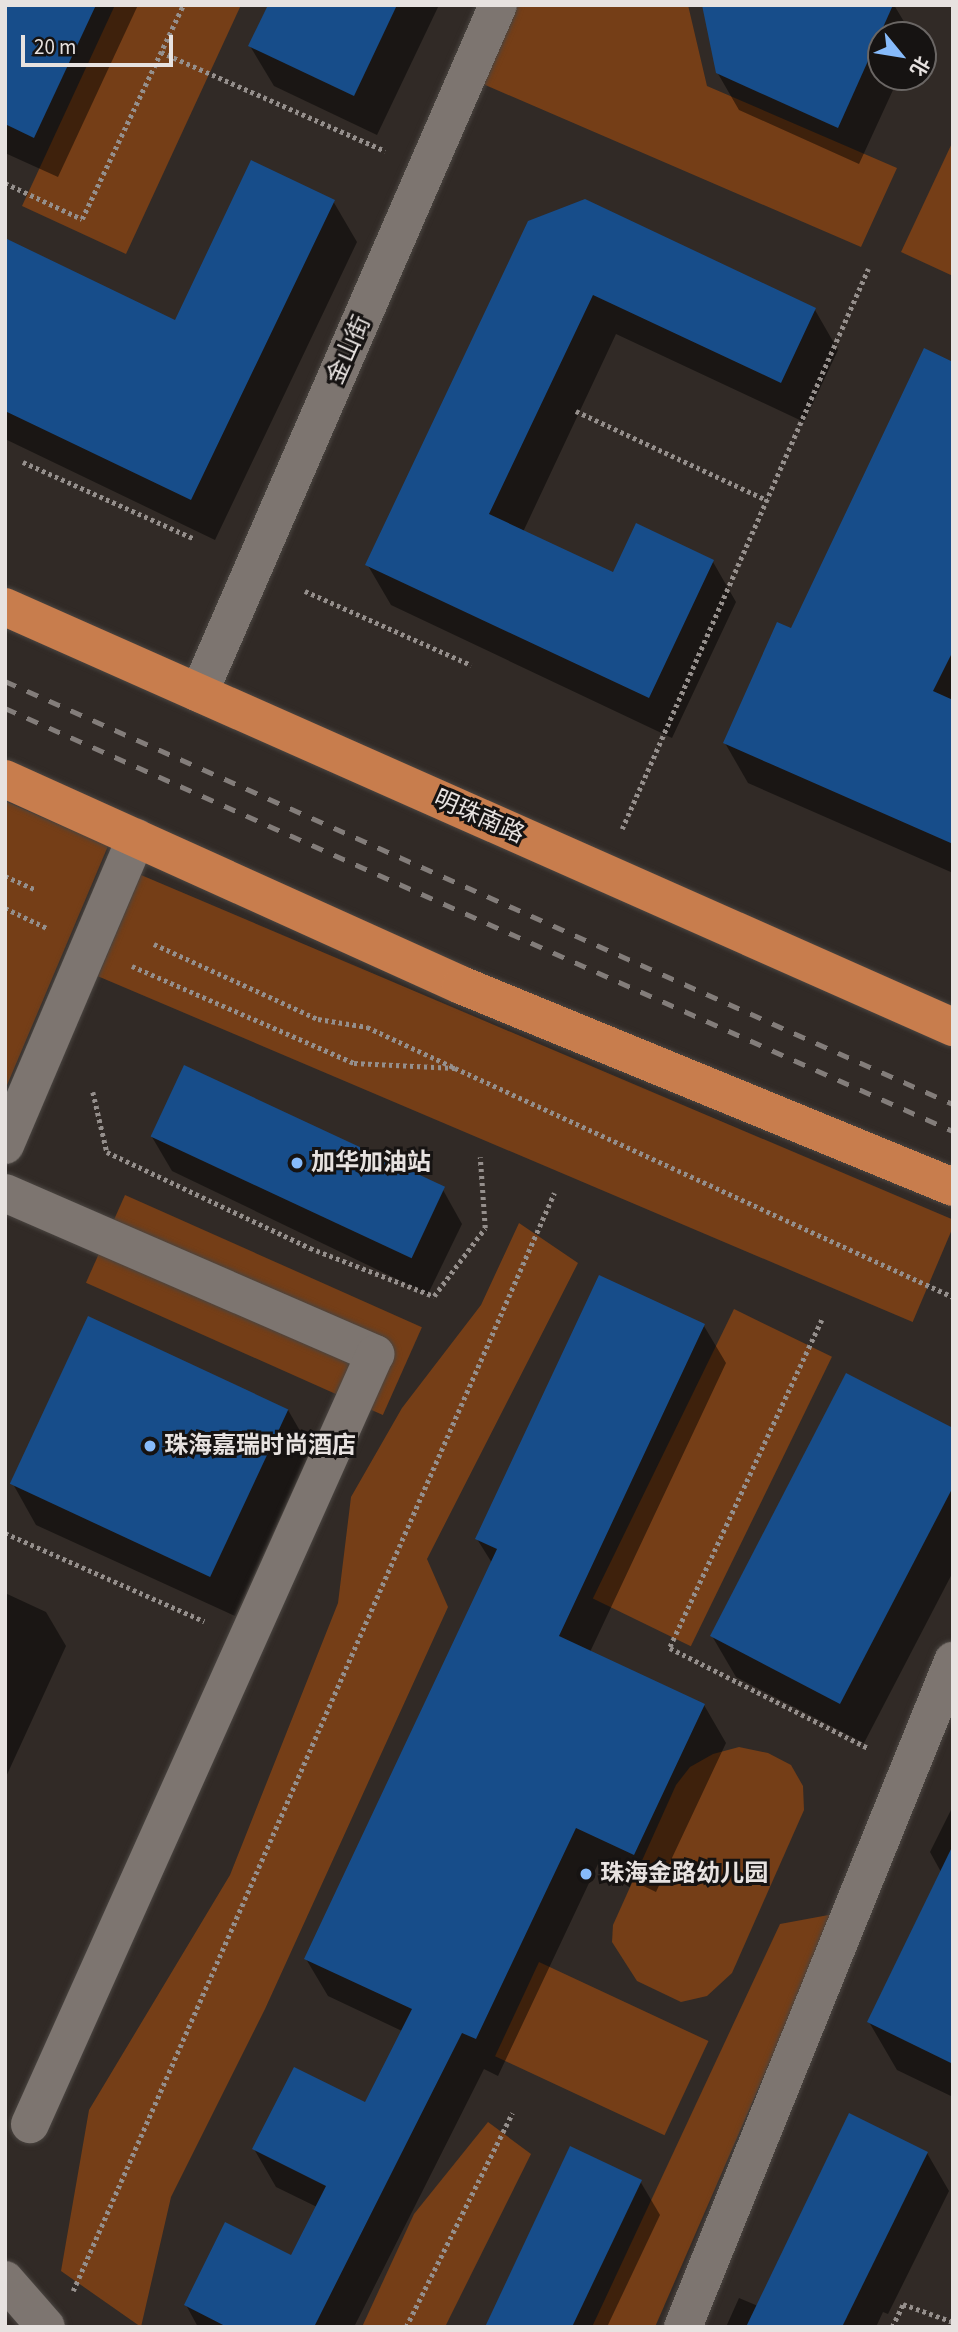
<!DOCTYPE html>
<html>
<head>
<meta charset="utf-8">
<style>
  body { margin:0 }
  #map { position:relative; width:958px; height:2332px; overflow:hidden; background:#312a26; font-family:"Source Sans 3","Noto Sans SC",sans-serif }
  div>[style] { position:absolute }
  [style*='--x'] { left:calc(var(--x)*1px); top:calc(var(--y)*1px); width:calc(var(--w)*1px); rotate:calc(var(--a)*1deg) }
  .green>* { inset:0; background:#753e17; transform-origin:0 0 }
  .shadow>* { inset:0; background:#0007 }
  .building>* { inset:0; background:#174d8a; transform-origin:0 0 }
  .path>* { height:4.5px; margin-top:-2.25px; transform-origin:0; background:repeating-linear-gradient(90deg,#958f8c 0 3.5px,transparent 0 7px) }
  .roads { filter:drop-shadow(0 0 2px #4a4541) drop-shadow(0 0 2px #4a4541) }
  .minor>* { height:38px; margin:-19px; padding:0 19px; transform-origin:19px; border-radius:19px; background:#7d7570 }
  .highway>* { height:38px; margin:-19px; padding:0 19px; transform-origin:19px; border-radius:19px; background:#c87d4d }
  .rail>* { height:5px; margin-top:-2.5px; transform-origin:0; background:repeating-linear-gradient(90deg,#837d7a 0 12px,transparent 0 24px) }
  .dots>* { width:19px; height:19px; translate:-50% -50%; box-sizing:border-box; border:4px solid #161312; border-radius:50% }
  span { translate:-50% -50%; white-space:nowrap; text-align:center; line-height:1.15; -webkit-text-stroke:6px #161312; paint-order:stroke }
  .street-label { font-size:24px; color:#e7e2e0 }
  .poi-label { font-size:24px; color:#e7e2e0; font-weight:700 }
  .left { translate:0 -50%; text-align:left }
  .frame { position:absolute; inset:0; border:7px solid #e7e2e0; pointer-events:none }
  .north { position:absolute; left:867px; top:21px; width:70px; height:70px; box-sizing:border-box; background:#161312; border:2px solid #6a6664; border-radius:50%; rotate:120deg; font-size:19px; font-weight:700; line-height:28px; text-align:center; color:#e7e2e0 }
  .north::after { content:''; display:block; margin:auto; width:24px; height:32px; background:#87bbfb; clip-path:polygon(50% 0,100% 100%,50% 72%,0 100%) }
  .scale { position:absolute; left:21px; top:35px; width:152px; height:32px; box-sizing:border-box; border:4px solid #e7e2e0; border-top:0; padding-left:9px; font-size:21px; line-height:24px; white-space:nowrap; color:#e7e2e0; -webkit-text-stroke:5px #161312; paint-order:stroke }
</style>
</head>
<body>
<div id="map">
  <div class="green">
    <i style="clip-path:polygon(115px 5px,241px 5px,126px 254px,22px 206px)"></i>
    <i style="clip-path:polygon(517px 5px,688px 5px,707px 86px,897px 168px,861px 247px,483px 84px)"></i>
    <i style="clip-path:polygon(953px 141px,953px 276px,901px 252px)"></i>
    <i style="clip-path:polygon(5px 801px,108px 846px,5px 1090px)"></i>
    <i style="left:141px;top:875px;width:885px;height:110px;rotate:23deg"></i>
    <i style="left:125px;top:1195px;width:325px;height:96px;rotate:24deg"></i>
    <i style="clip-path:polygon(519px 1223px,578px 1263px,427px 1559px,448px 1607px,265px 2009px,171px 2197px,141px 2327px,61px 2271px,89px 2110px,230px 1875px,338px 1603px,351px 1497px,402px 1408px,481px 1305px)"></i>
    <i style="left:734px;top:1309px;width:109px;height:322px;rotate:26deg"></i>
    <i style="clip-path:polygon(739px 1747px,768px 1753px,791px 1765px,803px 1786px,804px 1810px,732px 1973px,707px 1996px,681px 2002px,637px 1981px,612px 1942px,613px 1925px,676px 1785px,690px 1767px,713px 1754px)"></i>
    <i style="clip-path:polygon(834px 1914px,655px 2327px,592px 2327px,780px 1924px)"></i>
    <i style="left:539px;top:1962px;width:187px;height:104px;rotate:25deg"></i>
    <i style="clip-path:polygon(488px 2122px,531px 2154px,445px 2327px,362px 2327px,414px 2214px)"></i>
  </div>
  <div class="shadow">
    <i style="clip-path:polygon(5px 5px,138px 5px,58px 177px,5px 153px)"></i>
    <i style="clip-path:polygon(270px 5px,439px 5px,377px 135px,274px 86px,250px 46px)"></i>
    <i style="clip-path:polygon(704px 5px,894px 5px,912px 35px,881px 35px,881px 77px,899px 77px,859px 164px,739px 110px,717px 72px)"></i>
    <i style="clip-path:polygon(333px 201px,357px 242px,215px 540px,5px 439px,5px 240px,176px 322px)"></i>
    <i style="clip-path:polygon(529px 222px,815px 310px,838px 350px,804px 422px,616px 334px,523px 532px,614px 575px,713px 562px,736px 602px,672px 738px,391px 605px,367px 564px)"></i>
    <i style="clip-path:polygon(953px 364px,953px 873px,748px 783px,725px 743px)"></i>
    <i style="clip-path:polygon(152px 1137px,443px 1190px,462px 1224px,428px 1294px,172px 1171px)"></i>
    <i style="clip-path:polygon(704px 1326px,726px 1363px,590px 1652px,704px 1705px,726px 1743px,656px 1892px,598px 1864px,498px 2076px,484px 2069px,354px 2327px,198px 2327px,186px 2305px,292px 2257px,317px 2207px,276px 2187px,254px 2149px,366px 2104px,402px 2031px,328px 1996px,306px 1959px,492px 1563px,477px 1539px)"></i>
    <i style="clip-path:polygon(288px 1410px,311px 1450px,235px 1616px,36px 1525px,13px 1484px)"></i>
    <i style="clip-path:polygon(953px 1430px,953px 1572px,864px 1743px,736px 1677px,712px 1636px)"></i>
    <i style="clip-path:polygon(5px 1593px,46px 1612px,66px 1646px,5px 1779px)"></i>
    <i style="clip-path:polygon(953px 1806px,953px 2097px,897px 2070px,869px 2022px,941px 1872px,930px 1852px)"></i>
    <i style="clip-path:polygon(927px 2153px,949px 2191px,888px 2314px,883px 2312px,876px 2327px,726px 2327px,739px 2298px,758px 2306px)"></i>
    <i style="clip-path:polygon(640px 2181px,660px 2215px,607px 2327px,487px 2327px)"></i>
  </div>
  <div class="building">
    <i style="clip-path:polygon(5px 5px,96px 5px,34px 138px,5px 124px)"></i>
    <i style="clip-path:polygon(268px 5px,397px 5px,354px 96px,248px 46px)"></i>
    <i style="clip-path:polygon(702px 5px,893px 5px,838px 128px,716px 73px)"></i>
    <i style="clip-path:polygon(251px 160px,335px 200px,191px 500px,5px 411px,5px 238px,175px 320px)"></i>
    <i style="clip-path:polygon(585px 199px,816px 308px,781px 383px,593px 295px,489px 514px,613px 572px,636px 523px,714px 560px,649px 698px,365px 565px,528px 221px)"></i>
    <i style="clip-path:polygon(924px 348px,953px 362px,953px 651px,933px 691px,953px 700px,953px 844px,723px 743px,777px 622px,791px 628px)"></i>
    <i style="left:184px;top:1065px;width:288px;height:79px;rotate:25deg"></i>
    <i style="clip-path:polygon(599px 1275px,705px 1324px,559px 1636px,705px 1704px,634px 1855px,576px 1828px,476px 2039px,462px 2033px,314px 2327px,227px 2327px,184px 2305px,225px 2222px,291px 2255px,326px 2186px,252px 2149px,294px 2067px,365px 2102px,412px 2009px,304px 1959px,497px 1549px,475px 1539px)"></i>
    <i style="left:88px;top:1316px;width:221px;height:185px;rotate:25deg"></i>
    <i style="clip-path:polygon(846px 1373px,953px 1428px,953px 1487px,840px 1704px,710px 1636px)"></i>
    <i style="clip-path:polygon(953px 1845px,953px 2064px,867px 2022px)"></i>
    <i style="clip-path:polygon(849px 2113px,928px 2152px,842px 2327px,746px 2327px)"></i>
    <i style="clip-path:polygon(570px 2146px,642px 2180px,572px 2327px,485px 2327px)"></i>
  </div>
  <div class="path">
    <i style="--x:161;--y:52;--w:245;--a:23.8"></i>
    <i style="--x:5;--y:183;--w:85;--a:25.1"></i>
    <i style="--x:82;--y:219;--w:237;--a:-64.7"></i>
    <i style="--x:576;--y:411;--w:211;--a:25"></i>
    <i style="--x:23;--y:462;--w:186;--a:24.1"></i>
    <i style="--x:305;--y:591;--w:182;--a:24"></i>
    <i style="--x:622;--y:829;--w:612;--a:-66.28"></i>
    <i style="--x:5;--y:876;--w:32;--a:24"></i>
    <i style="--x:5;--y:908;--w:47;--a:25.5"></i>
    <i style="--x:154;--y:944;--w:180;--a:24.6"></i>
    <i style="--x:318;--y:1019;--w:50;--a:9.3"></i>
    <i style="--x:367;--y:1027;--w:95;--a:24.9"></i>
    <i style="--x:132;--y:966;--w:242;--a:23.6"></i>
    <i style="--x:354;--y:1063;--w:101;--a:2.8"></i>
    <i style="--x:455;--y:1068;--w:548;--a:24.69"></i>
    <i style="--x:93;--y:1092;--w:62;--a:76.9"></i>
    <i style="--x:107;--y:1152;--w:225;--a:25.3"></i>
    <i style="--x:310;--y:1248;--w:133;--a:21.2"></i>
    <i style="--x:434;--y:1296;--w:85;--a:-53.1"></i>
    <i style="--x:485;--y:1228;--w:71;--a:-94"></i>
    <i style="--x:822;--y:1320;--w:362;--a:114.9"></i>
    <i style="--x:670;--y:1648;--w:222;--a:26.8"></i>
    <i style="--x:5;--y:1533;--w:218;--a:23.9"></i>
    <i style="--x:73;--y:2291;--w:1199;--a:-66.34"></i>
    <i style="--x:406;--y:2327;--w:239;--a:-63.6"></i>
    <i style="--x:892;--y:2327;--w:25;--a:-64"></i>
    <i style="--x:903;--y:2304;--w:53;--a:19.8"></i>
  </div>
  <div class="roads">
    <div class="minor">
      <i style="--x:199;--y:693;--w:750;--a:-66.51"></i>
      <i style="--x:5;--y:1145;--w:334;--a:-66.9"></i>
      <i style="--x:5;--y:1193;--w:404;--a:23.5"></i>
      <i style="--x:375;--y:1354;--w:844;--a:114.13"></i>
      <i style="--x:5;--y:2280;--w:62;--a:48.9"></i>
      <i style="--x:683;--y:2327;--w:719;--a:-67.93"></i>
    </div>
    <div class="highway">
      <i style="--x:5;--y:607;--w:1037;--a:23.9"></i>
      <i style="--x:5;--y:779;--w:500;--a:24.31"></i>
      <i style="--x:461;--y:985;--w:532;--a:22.32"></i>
    </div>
  </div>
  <div class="rail">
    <i style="--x:5;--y:681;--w:1038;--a:24.05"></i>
    <i style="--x:5;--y:708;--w:1038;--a:24.05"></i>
  </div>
  <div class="dots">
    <i style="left:297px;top:1163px;background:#87bbfb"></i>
    <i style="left:150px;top:1446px;background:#87bbfb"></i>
    <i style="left:586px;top:1874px;background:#87bbfb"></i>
  </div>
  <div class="street-label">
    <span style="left:349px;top:350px;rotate:-66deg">金山街</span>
    <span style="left:479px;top:817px;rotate:24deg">明珠南路</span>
  </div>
  <div class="poi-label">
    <span class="left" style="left:311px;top:1163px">加华加油站</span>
    <span class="left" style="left:164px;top:1446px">珠海嘉瑞时尚酒店</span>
    <span class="left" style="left:600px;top:1874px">珠海金路幼儿园</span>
  </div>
  <div class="frame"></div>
  <div class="north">北</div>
  <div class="scale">20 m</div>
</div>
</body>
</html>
